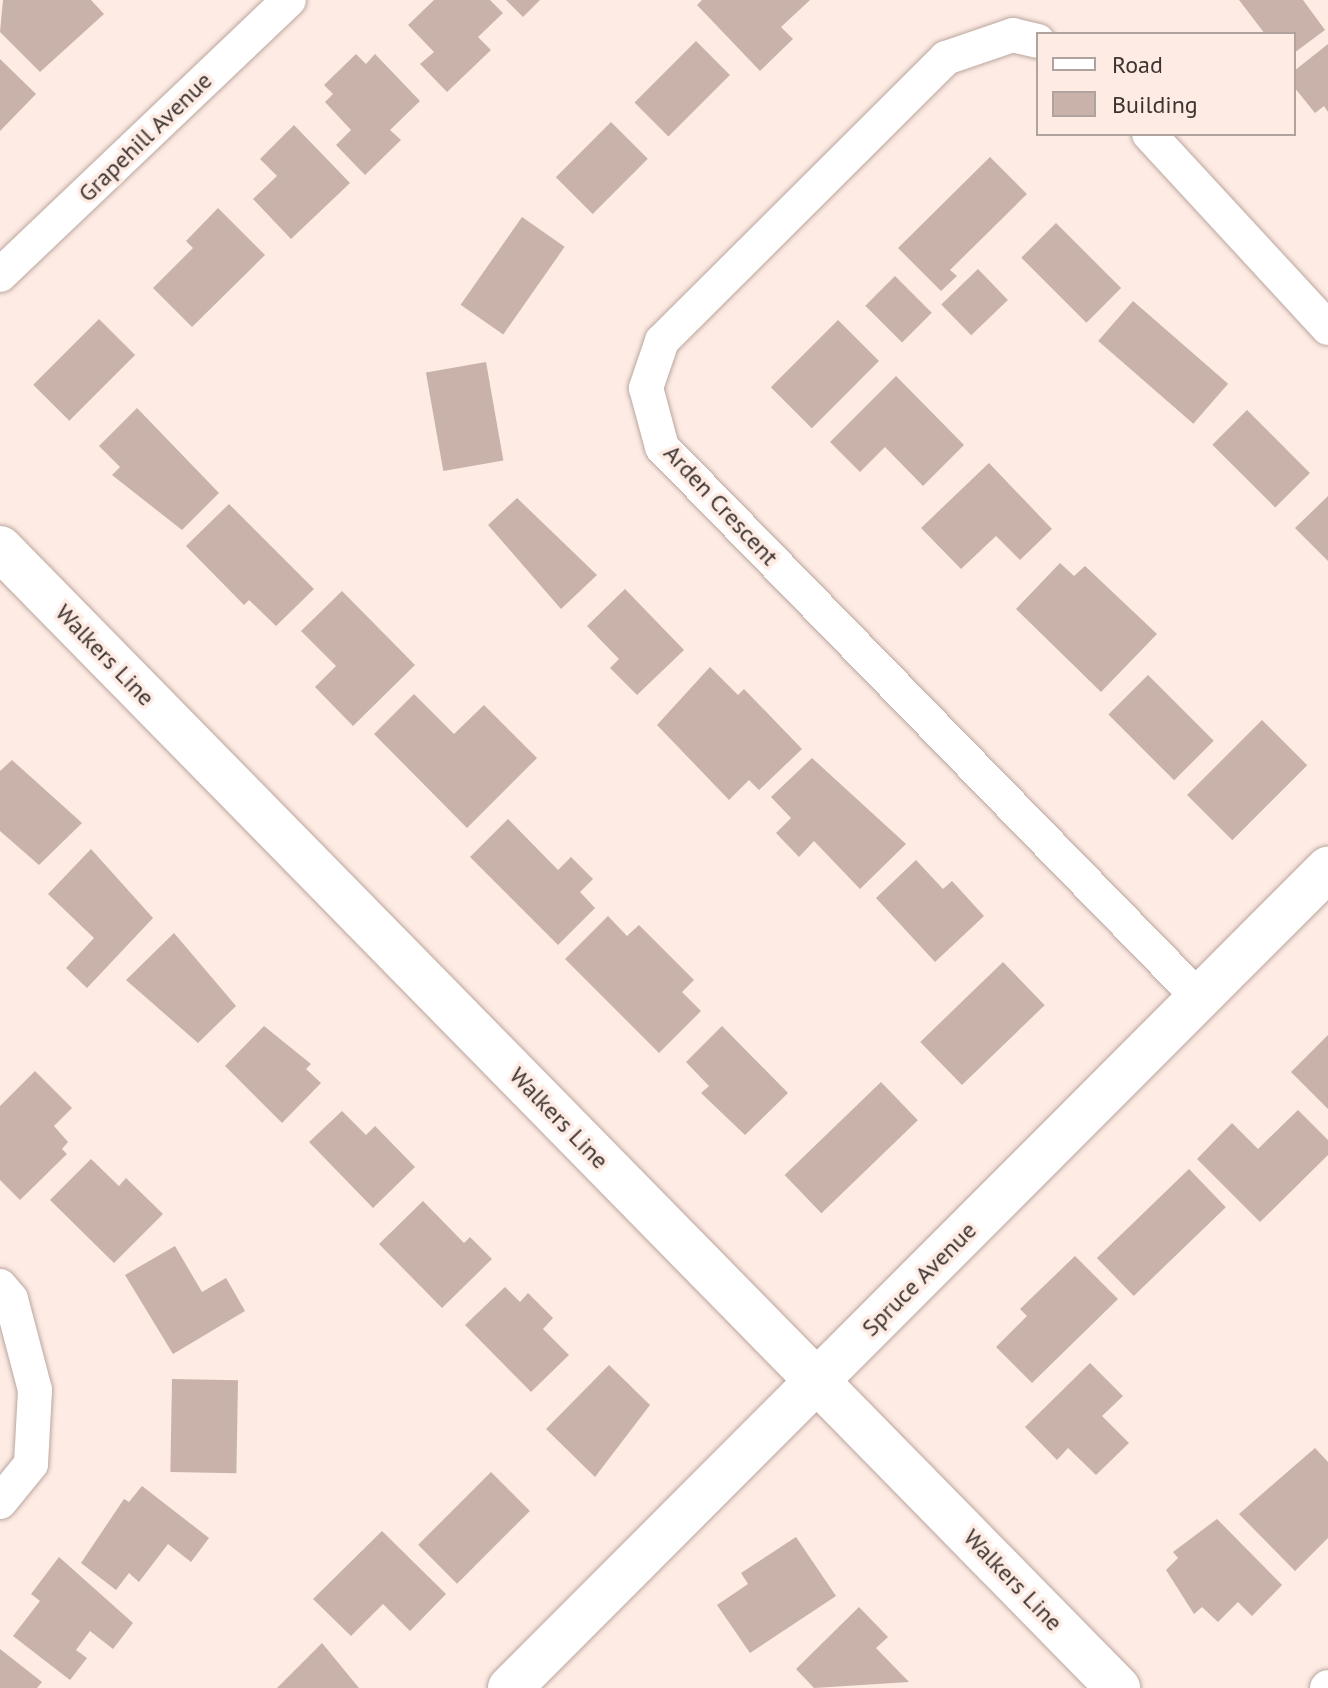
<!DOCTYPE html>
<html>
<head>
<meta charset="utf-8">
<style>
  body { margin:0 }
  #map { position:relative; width:1328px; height:1688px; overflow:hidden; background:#fdebe4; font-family:"PT Sans",sans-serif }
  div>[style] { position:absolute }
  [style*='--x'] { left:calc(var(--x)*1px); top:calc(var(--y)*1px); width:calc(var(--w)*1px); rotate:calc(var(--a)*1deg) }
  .building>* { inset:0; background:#c8b2aa; transform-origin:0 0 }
  .roads { filter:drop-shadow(0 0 2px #bba69e) drop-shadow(0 0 2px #bba69e) }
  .street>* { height:34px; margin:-17px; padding:0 17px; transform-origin:17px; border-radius:17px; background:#fff }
  .secondary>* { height:44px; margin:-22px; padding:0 22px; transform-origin:22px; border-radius:22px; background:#fff }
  span { translate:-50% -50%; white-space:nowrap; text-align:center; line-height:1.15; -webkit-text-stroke:7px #fdebe4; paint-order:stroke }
  .street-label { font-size:24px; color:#3d3431 }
  .legend { position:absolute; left:1036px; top:32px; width:260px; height:104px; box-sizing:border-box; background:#fdebe4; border:2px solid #b0a29c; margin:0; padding:10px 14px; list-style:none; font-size:24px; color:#3d3431 }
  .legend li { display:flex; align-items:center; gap:16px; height:40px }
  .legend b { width:40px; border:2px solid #b0a29c }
</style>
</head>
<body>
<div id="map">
  <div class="building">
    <i style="clip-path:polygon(3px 0,91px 0,104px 14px,40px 72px,0 32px)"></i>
    <i style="clip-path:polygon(434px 0,490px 0,503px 13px,478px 37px,491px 50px,447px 92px,420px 64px,434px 52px,408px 25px)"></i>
    <i style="clip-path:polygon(506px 0,540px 0,523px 17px)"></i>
    <i style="clip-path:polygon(702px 0,810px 0,781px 27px,793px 39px,760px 71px,697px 5px)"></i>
    <i style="clip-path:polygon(1239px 0,1303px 0,1325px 30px,1294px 53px,1294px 34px,1265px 34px)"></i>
    <i style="left:696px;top:41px;width:48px;height:87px;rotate:45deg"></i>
    <i style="clip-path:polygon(1328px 44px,1328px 112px,1324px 106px,1315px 113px,1294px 87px,1294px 71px)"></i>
    <i style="clip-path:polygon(356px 54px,366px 64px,375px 54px,420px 101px,390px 130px,401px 140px,365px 175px,336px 145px,351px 130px,325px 102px,333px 94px,324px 85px)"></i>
    <i style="clip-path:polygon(0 59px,36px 94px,0 131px)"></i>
    <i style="left:611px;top:122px;width:52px;height:78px;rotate:45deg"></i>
    <i style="clip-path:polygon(294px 125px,350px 183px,291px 239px,253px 199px,277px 176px,260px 159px)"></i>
    <i style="clip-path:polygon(990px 157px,1027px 194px,950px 270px,957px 276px,941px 291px,898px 248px)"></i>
    <i style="clip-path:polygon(218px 208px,265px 255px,192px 327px,153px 288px,193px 248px,186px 241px)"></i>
    <i style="left:522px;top:217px;width:52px;height:107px;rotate:35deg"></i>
    <i style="left:1056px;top:223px;width:92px;height:49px;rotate:45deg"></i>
    <i style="left:978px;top:269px;width:43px;height:51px;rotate:46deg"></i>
    <i style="left:895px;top:276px;width:52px;height:42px;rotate:45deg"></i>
    <i style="left:1133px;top:301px;width:126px;height:53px;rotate:41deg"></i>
    <i style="left:99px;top:319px;width:51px;height:93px;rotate:45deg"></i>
    <i style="left:838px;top:320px;width:58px;height:95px;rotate:45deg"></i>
    <i style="left:486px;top:362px;width:100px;height:61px;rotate:80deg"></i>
    <i style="clip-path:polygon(896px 376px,964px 445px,923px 486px,885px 447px,860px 472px,830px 442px)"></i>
    <i style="clip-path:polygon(137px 408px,219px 493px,182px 530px,112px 475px,120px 467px,99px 446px)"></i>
    <i style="left:1247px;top:410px;width:89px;height:49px;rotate:45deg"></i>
    <i style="clip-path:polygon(989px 463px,1052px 529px,1020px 560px,996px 536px,961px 569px,921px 528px)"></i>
    <i style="clip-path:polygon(1328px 496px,1328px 561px,1295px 528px)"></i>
    <i style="clip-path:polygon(517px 498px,597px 575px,561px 609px,488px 525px)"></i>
    <i style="clip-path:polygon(229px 504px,314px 589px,276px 626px,249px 600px,244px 605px,186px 546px)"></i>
    <i style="clip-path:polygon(1060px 563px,1074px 576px,1085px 566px,1157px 634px,1101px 692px,1016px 609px)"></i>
    <i style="clip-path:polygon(625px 589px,684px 650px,637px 695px,610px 668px,619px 659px,587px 626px)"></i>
    <i style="clip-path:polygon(342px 591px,415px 665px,353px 726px,315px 687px,336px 666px,301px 631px)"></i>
    <i style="clip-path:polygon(710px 667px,738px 695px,744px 689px,802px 749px,759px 790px,749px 780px,729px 800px,657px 725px)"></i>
    <i style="left:1148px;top:675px;width:93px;height:56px;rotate:45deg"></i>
    <i style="clip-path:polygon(414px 694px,454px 734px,484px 705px,537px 758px,467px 828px,374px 734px)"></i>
    <i style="left:1262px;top:720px;width:64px;height:106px;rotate:45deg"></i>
    <i style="clip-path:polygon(812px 758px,906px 844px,860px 889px,814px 841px,799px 857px,776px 833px,791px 818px,771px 797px)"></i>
    <i style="clip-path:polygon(12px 760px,82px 823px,39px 865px,0 831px,0 771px)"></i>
    <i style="clip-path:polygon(508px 819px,558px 870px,571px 857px,593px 879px,580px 892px,595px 908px,558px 945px,470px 857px)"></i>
    <i style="clip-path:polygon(91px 849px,153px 918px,87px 988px,66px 968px,94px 938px,48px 894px)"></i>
    <i style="clip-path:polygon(916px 860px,943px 889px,952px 881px,984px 916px,935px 962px,876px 898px)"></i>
    <i style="clip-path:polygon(608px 916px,627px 936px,639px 925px,694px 980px,682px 992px,701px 1011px,659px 1053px,565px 959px)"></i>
    <i style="clip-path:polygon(174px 933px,236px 1006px,198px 1043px,126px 980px)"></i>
    <i style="left:1003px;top:962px;width:60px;height:115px;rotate:46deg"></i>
    <i style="clip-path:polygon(264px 1026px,311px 1064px,306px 1069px,321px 1083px,282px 1123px,225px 1066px)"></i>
    <i style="clip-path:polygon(722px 1026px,788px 1093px,745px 1135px,701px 1093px,709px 1086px,686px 1062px)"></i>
    <i style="clip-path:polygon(1328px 1035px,1328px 1109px,1291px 1072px)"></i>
    <i style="clip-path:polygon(35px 1071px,72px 1108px,54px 1126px,68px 1142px,62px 1149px,67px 1154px,20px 1200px,0 1180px,0 1106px)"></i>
    <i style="left:881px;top:1082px;width:53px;height:134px;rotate:46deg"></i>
    <i style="clip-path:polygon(1298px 1110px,1328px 1140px,1328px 1155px,1260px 1222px,1197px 1159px,1232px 1123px,1258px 1149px)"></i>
    <i style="clip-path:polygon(342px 1111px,366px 1135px,375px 1126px,415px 1167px,373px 1208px,309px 1142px)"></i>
    <i style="clip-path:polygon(91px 1159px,119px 1186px,126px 1178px,163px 1214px,114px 1263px,50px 1200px)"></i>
    <i style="left:1189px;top:1169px;width:53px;height:128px;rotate:46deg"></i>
    <i style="clip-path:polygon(423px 1201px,464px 1243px,470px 1237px,492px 1259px,442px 1308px,379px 1244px)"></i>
    <i style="clip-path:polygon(175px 1246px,202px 1292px,226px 1278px,245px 1311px,173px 1354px,125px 1275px)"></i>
    <i style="clip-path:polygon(1075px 1256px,1118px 1299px,1032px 1383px,996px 1347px,1027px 1316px,1020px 1309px)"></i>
    <i style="clip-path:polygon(505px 1287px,520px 1302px,528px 1293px,553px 1318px,543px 1329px,569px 1355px,531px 1392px,465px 1325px)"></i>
    <i style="clip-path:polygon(1090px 1363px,1123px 1396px,1102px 1416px,1129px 1443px,1096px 1475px,1068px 1448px,1057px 1460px,1025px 1427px)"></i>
    <i style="clip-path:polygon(609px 1365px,650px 1405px,595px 1477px,546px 1429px)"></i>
    <i style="left:172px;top:1379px;width:66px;height:93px;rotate:1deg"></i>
    <i style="clip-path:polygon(1315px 1448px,1328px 1462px,1328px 1538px,1295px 1571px,1239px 1514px)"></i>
    <i style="left:491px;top:1472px;width:55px;height:103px;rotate:45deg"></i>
    <i style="clip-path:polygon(142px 1486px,209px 1538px,191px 1562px,168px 1544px,139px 1582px,129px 1573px,116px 1590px,81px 1563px,124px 1499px,129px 1502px)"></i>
    <i style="clip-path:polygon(1217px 1519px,1282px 1585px,1252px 1616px,1238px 1602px,1218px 1622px,1202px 1607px,1194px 1614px,1166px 1570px,1178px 1558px,1173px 1552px)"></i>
    <i style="clip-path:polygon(382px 1531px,446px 1594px,410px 1631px,383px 1604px,351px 1636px,313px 1599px)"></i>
    <i style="clip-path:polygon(796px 1537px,836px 1596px,750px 1653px,717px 1605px,748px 1584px,741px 1573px)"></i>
    <i style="clip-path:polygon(59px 1557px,133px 1623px,113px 1649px,90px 1631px,76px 1650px,87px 1658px,70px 1680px,13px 1636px,40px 1601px,31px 1594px)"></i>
    <i style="clip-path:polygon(859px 1607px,888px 1637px,876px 1648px,909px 1682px,814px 1688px,796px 1669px)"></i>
    <i style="clip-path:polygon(322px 1643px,359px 1688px,277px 1688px)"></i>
    <i style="clip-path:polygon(0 1649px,42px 1682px,37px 1688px,0 1688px)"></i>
  </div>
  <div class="roads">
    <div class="street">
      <i style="--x:1038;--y:41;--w:26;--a:-167"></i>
      <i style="--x:1013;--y:35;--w:71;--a:161.1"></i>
      <i style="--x:946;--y:58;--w:401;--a:135.1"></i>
      <i style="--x:662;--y:341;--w:50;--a:108.8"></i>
      <i style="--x:646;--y:388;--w:61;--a:74.8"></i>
      <i style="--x:662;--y:447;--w:774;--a:45.73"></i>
      <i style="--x:1149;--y:134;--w:264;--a:47.3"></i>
      <i style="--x:0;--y:275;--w:399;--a:-43.6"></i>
      <i style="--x:0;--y:1286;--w:17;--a:50"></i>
      <i style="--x:11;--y:1299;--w:94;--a:75.2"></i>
      <i style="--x:35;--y:1390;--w:74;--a:93.1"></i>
      <i style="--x:31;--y:1464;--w:49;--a:129.2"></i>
      <i style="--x:1327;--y:1688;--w:1;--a:-45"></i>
    </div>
    <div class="secondary">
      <i style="--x:0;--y:548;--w:1597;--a:45.56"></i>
      <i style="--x:510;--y:1688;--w:1158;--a:-45.04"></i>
    </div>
  </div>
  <div class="street-label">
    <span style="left:145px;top:137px;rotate:-44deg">Grapehill Avenue</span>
    <span style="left:721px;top:505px;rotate:47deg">Arden Crescent</span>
    <span style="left:105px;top:655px;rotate:46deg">Walkers Line</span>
    <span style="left:559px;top:1118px;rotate:46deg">Walkers Line</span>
    <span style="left:919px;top:1279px;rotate:-45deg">Spruce Avenue</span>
    <span style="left:1013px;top:1580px;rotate:46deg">Walkers Line</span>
  </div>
  <ul class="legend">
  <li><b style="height:10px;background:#fff"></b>Road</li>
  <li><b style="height:22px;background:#c8b2aa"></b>Building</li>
  </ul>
</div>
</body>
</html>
